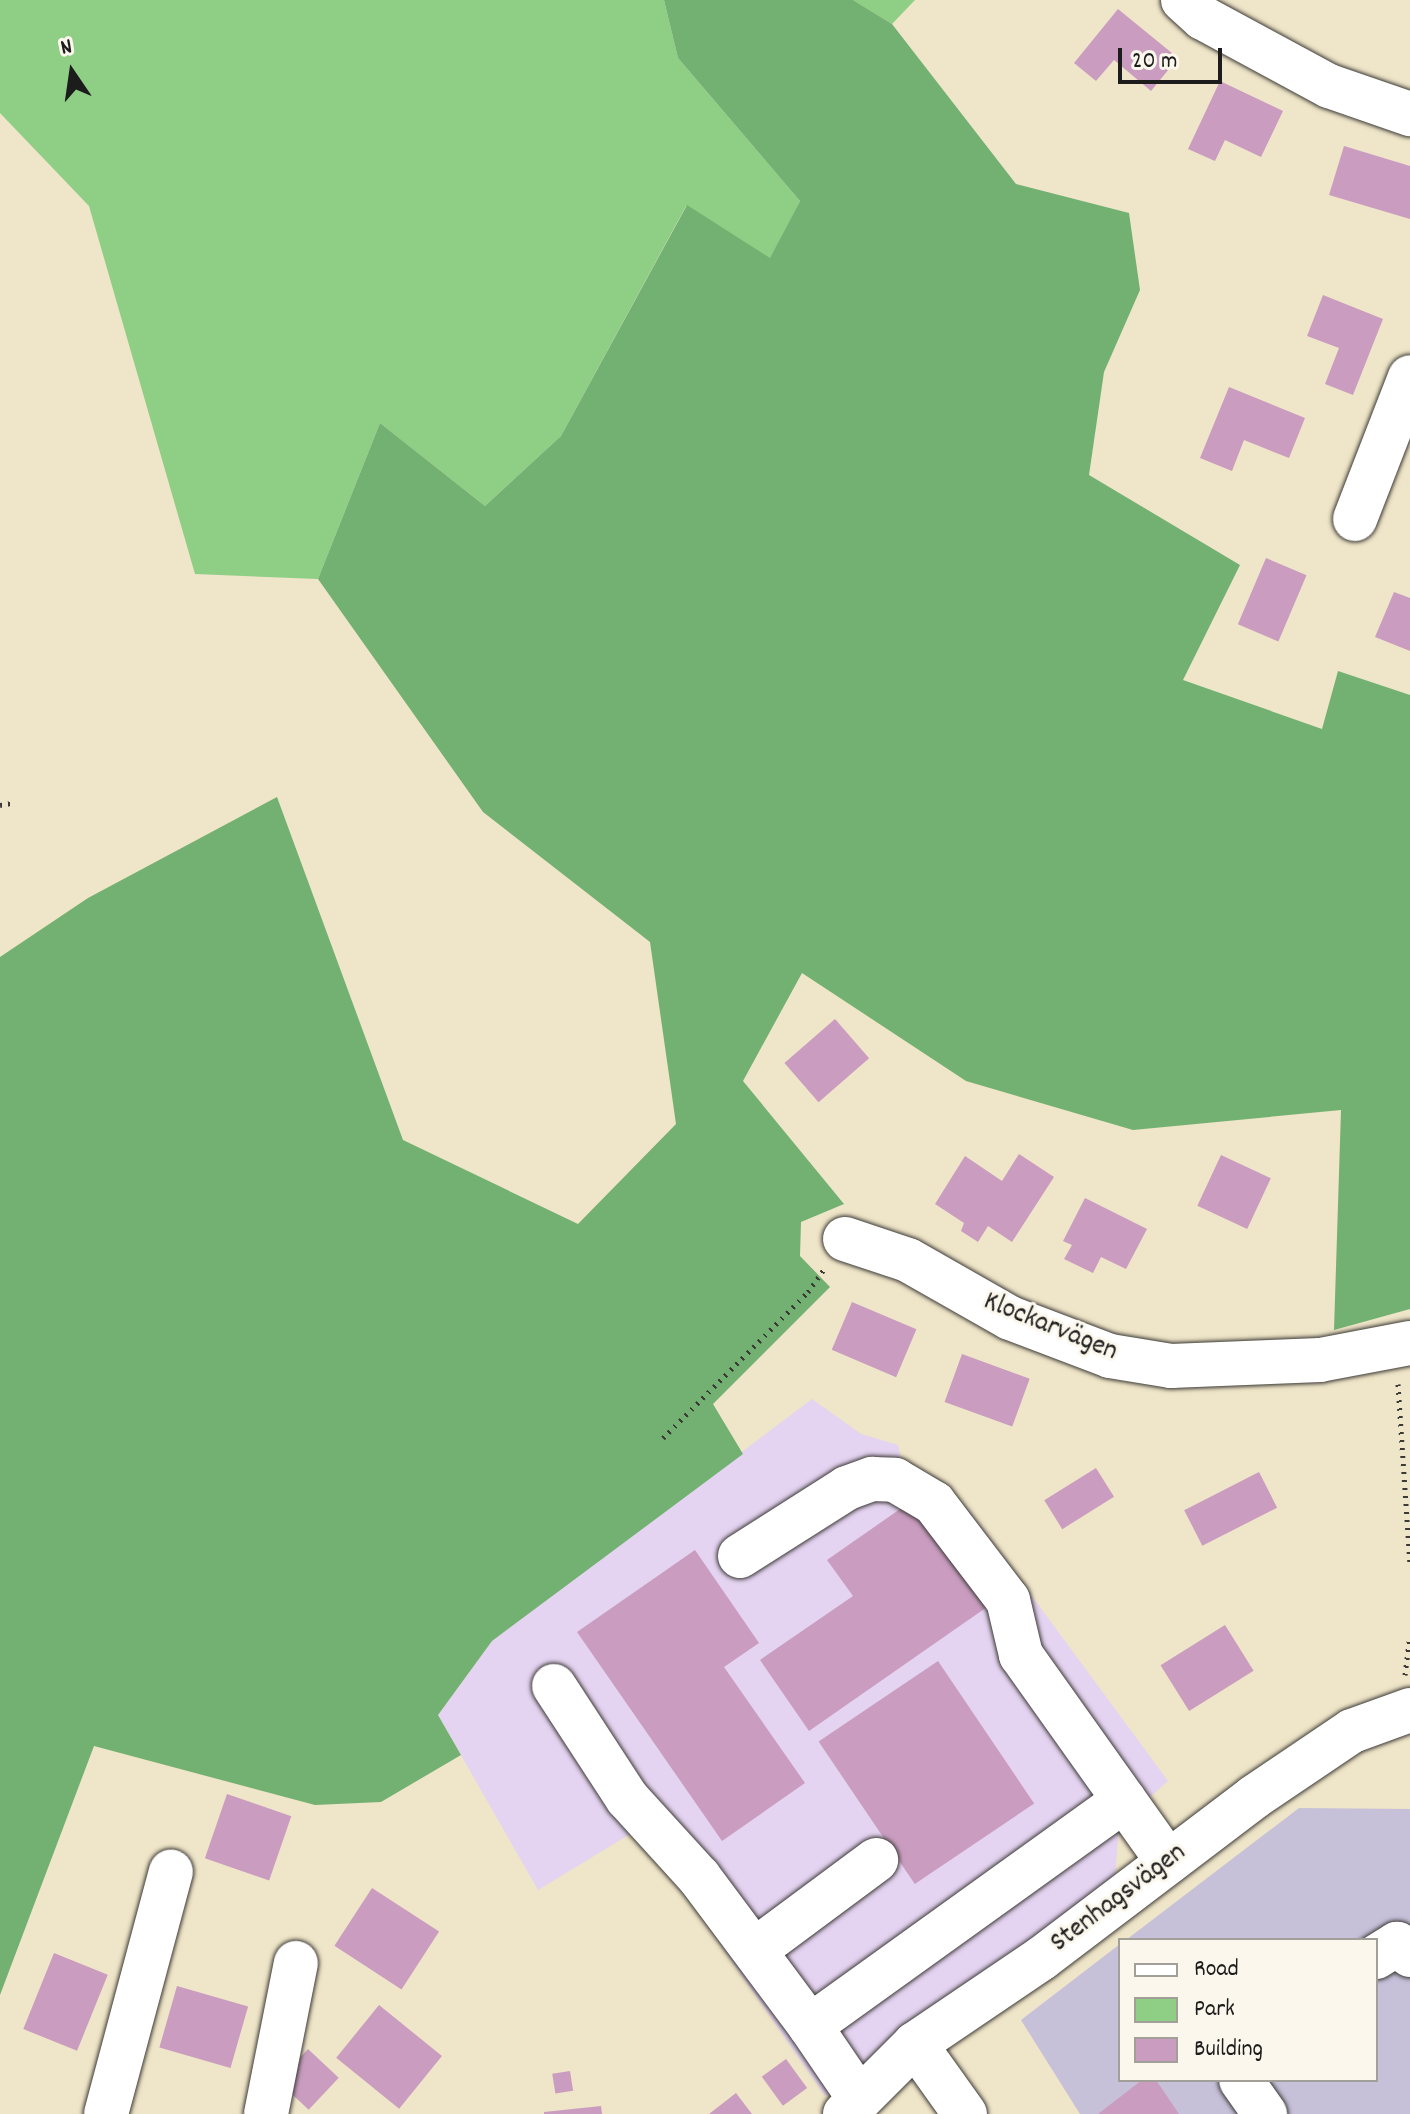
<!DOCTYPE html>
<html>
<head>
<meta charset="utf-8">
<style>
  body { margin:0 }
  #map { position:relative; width:1410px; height:2114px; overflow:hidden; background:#efe5c8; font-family:Dekko,sans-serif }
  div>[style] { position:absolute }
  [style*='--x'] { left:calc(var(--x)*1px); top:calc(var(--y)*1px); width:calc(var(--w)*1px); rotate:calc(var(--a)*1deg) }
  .built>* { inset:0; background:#e4d3f1 }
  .industrial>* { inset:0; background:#c6c0d9 }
  .green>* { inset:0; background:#8fce85 }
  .forest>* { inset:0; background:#73b172 }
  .building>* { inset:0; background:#ca9dc0; transform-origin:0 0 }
  .path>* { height:5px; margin-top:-2.5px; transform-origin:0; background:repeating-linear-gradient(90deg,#3c3a36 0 2px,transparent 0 8px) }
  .roads { filter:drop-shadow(0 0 2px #3c3a36) drop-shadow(0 0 2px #3c3a36) }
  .minor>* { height:44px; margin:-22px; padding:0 22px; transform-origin:22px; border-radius:22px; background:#fff }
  span { translate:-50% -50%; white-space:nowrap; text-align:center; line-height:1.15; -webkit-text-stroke:6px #fbf7ec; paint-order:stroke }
  .street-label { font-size:28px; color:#1c1c1c }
  .legend { position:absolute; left:1118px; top:1938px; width:260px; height:144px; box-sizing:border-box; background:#fbf7ec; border:2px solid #a29f99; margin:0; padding:10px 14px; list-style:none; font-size:24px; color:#1c1c1c }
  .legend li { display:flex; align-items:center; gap:16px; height:40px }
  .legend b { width:40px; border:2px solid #a29f99 }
  .north { position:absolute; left:32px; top:32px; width:80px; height:80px; -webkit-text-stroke:6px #fbf7ec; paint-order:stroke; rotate:347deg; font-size:22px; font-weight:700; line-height:32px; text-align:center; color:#1c1c1c }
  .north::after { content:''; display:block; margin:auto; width:28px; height:36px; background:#1c1c1c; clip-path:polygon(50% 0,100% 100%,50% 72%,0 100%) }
  .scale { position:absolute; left:1118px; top:48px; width:104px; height:36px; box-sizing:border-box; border:4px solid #1c1c1c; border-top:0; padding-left:10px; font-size:24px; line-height:28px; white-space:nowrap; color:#1c1c1c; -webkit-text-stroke:6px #fbf7ec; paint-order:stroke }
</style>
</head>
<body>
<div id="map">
  <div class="built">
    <i style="clip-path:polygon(812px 1399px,861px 1434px,898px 1445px,904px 1471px,967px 1508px,1168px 1781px,1119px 1825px,1115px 1877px,825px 2096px,640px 1828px,538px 1890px,438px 1715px,492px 1641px)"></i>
  </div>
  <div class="industrial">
    <i style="clip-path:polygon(1299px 1808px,1410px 1809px,1410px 2114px,1080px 2114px,1021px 2020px,1120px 1944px,1120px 2080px,1376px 2080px,1376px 1940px,1126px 1940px)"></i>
  </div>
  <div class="green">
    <i style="clip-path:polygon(0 0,664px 0,678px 58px,800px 201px,770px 259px,686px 206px,561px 436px,485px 506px,380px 423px,318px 579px,195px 574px,89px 206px,0 113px)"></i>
    <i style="clip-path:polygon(853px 0,915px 0,892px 24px)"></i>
  </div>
  <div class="forest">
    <i style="clip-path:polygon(664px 0,853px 0,892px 24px,1016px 184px,1129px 213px,1140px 290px,1104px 372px,1089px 475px,1240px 565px,1183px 680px,1322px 729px,1338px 671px,1410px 695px,1410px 1309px,1334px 1330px,1341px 1110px,1133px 1130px,966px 1081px,802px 973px,743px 1081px,844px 1204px,801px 1222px,800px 1256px,830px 1287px,713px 1404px,743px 1454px,492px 1641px,438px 1715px,461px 1755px,381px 1802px,315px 1805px,94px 1746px,0 1995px,0 957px,88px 898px,277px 797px,403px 1140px,578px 1224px,676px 1124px,650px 942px,483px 812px,318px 579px,380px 423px,485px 506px,561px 436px,687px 205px,770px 258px,800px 201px,678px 58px)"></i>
  </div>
  <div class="building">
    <i style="clip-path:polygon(1118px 9px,1178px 58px,1151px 91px,1114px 60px,1096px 81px,1074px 63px)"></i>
    <i style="clip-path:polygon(1220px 81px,1283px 111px,1261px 157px,1225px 140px,1215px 161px,1188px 149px)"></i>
    <i style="clip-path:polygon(1344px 146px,1410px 166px,1410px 219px,1329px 195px)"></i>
    <i style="clip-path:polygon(1323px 295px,1383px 319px,1353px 395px,1325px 384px,1339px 348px,1307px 336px)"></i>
    <i style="clip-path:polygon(1229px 387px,1305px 418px,1289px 458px,1244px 440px,1232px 471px,1200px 458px)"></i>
    <i style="left:1266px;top:558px;width:44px;height:72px;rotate:23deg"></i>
    <i style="clip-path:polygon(1394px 592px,1410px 598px,1410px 651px,1375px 637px)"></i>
    <i style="left:835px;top:1019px;width:52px;height:67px;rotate:49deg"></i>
    <i style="clip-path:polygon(1019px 1154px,1054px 1177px,1012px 1242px,988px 1226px,978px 1242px,961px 1231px,964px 1223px,935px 1204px,965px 1156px,1002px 1181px)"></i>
    <i style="left:1221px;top:1155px;width:55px;height:56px;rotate:25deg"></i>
    <i style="clip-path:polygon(1085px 1198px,1147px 1229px,1126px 1269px,1101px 1257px,1093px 1273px,1064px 1259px,1072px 1245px,1063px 1241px)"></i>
    <i style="left:852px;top:1302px;width:70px;height:52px;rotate:23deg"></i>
    <i style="left:962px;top:1354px;width:72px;height:51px;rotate:20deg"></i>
    <i style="left:1096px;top:1468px;width:34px;height:61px;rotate:58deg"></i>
    <i style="left:1259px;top:1472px;width:40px;height:84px;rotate:63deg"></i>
    <i style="clip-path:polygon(913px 1500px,987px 1607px,809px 1731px,760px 1660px,853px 1596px,827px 1560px)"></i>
    <i style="clip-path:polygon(695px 1550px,759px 1643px,724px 1667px,805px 1783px,722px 1841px,577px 1632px)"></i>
    <i style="left:1225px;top:1625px;width:54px;height:76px;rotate:58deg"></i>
    <i style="left:938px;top:1661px;width:172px;height:144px;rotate:56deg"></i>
    <i style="left:227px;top:1794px;width:68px;height:68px;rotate:19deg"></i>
    <i style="left:372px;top:1888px;width:80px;height:69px;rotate:33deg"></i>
    <i style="left:54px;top:1953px;width:58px;height:82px;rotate:22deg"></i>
    <i style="left:177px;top:1986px;width:74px;height:64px;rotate:16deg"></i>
    <i style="left:379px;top:2005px;width:81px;height:68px;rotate:39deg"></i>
    <i style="left:308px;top:2049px;width:42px;height:44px;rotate:43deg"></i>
    <i style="left:786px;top:2059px;width:36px;height:30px;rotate:54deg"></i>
    <i style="left:570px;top:2071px;width:20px;height:18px;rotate:81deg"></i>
    <i style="clip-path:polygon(1142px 2080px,1156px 2080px,1179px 2114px,1098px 2114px)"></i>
    <i style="clip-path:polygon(736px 2093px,752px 2114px,709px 2114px)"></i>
    <i style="clip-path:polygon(601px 2106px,602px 2114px,544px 2114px,544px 2112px)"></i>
  </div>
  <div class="path">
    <i style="--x:0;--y:805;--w:11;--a:-10"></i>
    <i style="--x:1398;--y:1384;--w:179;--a:86.2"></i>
    <i style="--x:663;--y:1438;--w:206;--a:-45.2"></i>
    <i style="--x:808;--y:1292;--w:28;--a:-55"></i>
    <i style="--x:1405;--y:1675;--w:38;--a:-83"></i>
  </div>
  <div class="roads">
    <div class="minor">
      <i style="--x:1183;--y:0;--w:27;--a:42"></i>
      <i style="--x:1203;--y:18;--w:143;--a:28.4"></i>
      <i style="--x:1329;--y:86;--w:86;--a:19.1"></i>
      <i style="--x:1355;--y:519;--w:152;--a:-68.8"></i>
      <i style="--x:845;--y:1239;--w:66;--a:18.4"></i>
      <i style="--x:908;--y:1260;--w:117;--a:29.6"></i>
      <i style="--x:1010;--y:1318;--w:107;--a:20.8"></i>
      <i style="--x:1110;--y:1356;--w:62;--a:9.3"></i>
      <i style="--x:1171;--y:1366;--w:149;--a:-2.3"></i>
      <i style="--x:1320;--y:1360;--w:92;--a:-10.7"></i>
      <i style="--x:740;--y:1556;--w:127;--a:-32.4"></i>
      <i style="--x:847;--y:1488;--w:27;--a:-20"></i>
      <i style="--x:872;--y:1479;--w:23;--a:2"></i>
      <i style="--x:895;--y:1480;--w:45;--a:30.5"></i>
      <i style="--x:934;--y:1503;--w:122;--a:52.7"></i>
      <i style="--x:1008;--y:1600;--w:57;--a:76.7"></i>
      <i style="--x:1021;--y:1655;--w:254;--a:54.6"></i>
      <i style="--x:554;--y:1686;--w:134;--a:56.9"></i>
      <i style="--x:627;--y:1798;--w:107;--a:47.7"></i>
      <i style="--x:699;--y:1877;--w:186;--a:53.3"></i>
      <i style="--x:755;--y:1950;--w:151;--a:-36.6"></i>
      <i style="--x:1376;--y:1957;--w:25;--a:-32"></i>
      <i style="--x:1397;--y:1944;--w:17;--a:40"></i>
      <i style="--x:915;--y:2044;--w:86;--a:54.5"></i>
      <i style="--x:1241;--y:2080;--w:42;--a:54.8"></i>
      <i style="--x:859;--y:2098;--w:87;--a:-124.2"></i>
      <i style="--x:810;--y:2026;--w:387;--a:-35.7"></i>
      <i style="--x:106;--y:2114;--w:251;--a:-75"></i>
      <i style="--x:266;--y:2114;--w:154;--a:-78.8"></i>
      <i style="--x:845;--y:2114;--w:99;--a:-45"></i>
      <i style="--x:915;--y:2044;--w:153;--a:-34.1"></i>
      <i style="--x:1042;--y:1958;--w:266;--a:-37.2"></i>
      <i style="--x:1254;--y:1797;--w:118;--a:-34"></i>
      <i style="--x:1352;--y:1731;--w:62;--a:-19.9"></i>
    </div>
  </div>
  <div class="street-label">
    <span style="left:1050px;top:1328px;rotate:22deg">Klockarvägen</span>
    <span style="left:1119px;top:1899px;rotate:-37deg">Stenhagsvägen</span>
  </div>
  <ul class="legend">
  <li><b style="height:10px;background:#fff"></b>Road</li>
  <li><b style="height:22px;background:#8fce85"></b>Park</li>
  <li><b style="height:22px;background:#ca9dc0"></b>Building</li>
  </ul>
  <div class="north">N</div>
  <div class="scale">20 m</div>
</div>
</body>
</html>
